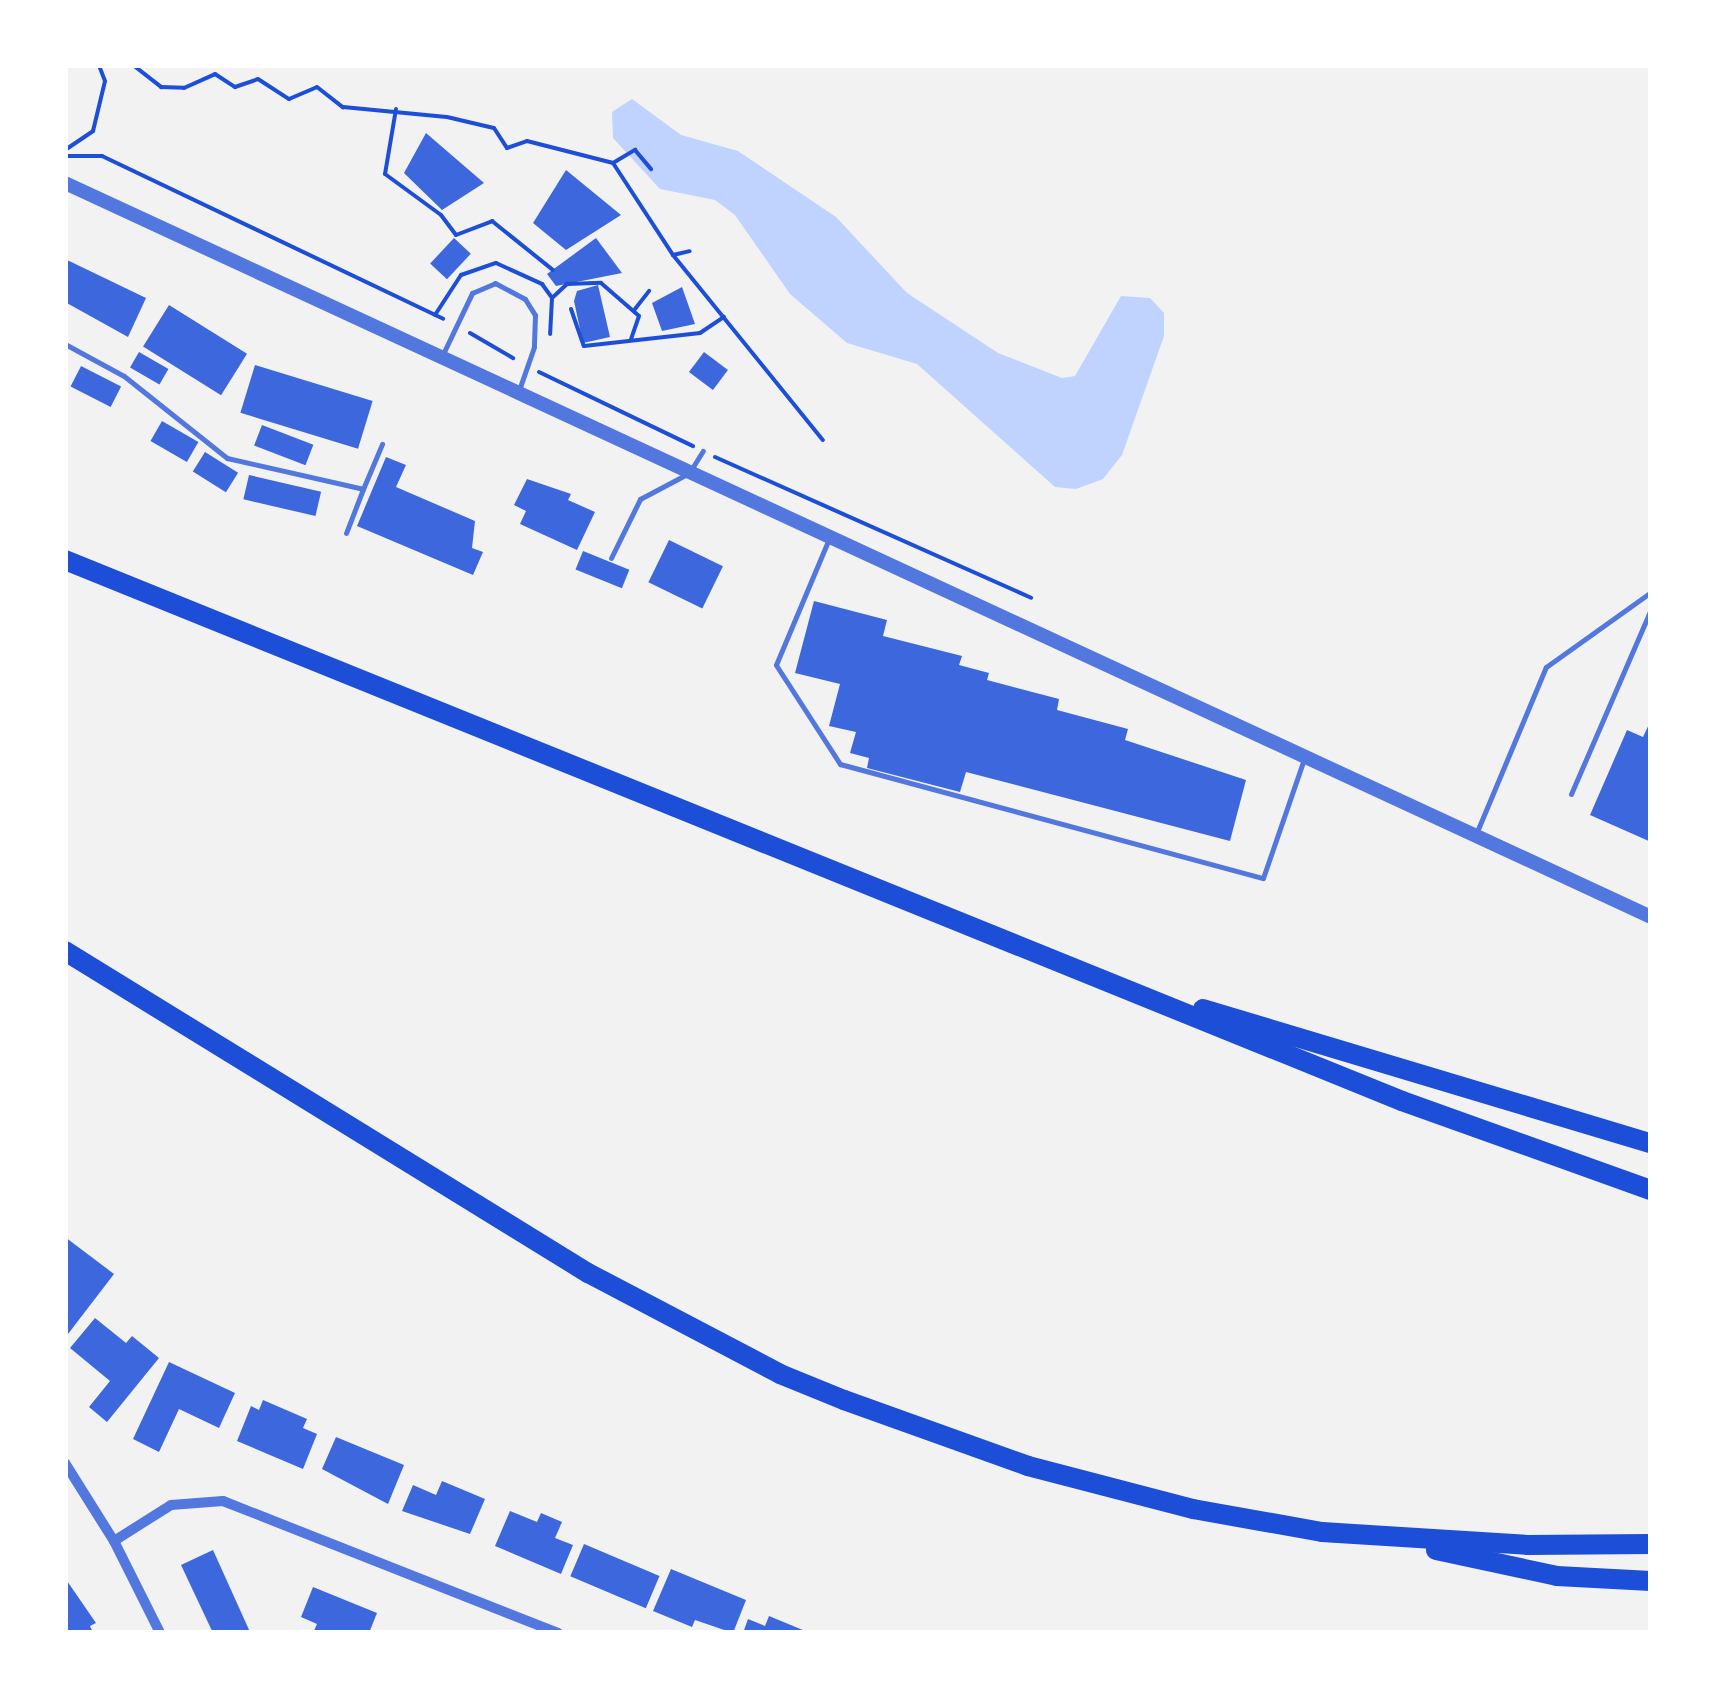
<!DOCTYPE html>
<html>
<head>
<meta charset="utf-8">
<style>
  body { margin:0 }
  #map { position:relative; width:1716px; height:1698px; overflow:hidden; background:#f2f2f2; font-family:Poppins,sans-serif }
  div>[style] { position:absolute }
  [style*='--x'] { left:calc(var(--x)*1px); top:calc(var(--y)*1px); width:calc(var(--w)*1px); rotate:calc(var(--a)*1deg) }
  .water>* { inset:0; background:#bfd3fe }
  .building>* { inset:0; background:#3d67dc; transform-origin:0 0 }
  .path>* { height:4px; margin:-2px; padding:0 2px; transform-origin:2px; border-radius:2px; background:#1d4ed8 }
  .service>* { height:5px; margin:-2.5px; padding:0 2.5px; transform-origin:2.5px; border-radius:2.5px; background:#5277de }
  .minor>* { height:10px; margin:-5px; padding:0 5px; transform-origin:5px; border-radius:5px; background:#5277de }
  .tertiary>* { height:14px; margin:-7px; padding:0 7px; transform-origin:7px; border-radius:7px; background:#5277de }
  .motorway>* { height:20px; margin:-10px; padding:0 10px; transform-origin:10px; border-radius:10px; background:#1d4ed8 }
  span { translate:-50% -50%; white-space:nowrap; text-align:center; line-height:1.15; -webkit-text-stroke:8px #fff; paint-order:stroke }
  .frame { position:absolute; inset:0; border:68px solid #fff; pointer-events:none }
</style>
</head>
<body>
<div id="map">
  <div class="water">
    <i style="clip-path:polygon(632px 99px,681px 135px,738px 151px,836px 217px,907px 293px,998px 353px,1062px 378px,1075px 376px,1121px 296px,1150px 298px,1164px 313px,1164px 336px,1122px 455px,1103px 479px,1076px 489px,1055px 487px,917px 364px,847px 343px,790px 294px,735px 215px,715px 200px,660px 189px,613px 138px,612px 112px)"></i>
  </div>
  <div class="building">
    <i style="clip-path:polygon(426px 133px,484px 183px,442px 210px,404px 173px)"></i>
    <i style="clip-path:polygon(566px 170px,621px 215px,566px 250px,533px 223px)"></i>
    <i style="left:454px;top:238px;width:23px;height:35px;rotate:43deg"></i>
    <i style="clip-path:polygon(596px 238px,622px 273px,556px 286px,547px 274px)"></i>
    <i style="clip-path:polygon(65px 259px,146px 298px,128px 337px,65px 302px)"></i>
    <i style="clip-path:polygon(598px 285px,610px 337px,583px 343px,574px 301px,577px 291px)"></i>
    <i style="clip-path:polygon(682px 287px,695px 324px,662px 331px,652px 303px)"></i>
    <i style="left:169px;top:305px;width:92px;height:49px;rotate:32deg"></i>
    <i style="left:139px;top:352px;width:34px;height:18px;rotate:30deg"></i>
    <i style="left:704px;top:352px;width:30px;height:25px;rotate:37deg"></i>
    <i style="left:255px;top:365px;width:123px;height:50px;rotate:17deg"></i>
    <i style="left:81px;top:366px;width:45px;height:23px;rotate:27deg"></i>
    <i style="left:162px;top:421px;width:42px;height:23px;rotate:30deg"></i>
    <i style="left:262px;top:425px;width:55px;height:22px;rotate:21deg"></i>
    <i style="left:205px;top:452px;width:39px;height:23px;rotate:32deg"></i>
    <i style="clip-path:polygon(386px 457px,406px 465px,396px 487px,475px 521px,472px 548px,483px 552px,473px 575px,357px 526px)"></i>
    <i style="left:249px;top:475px;width:74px;height:25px;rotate:13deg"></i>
    <i style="clip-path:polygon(527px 479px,571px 494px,568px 500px,595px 512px,577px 550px,520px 524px,526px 511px,514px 505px)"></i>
    <i style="left:669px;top:540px;width:60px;height:47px;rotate:26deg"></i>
    <i style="left:583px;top:551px;width:50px;height:20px;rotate:22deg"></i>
    <i style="clip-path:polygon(814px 601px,887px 620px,883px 636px,962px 656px,959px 665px,989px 673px,987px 680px,1059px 699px,1057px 710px,1128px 729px,1125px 740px,1246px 780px,1230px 841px,966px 772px,960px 792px,867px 768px,869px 758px,850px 753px,856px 732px,829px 726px,840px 684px,795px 673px)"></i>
    <i style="clip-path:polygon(1651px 720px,1651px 842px,1590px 815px,1627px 730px,1643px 737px)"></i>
    <i style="clip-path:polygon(65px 1237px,114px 1274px,68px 1334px,65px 1332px)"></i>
    <i style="clip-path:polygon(95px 1318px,126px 1343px,132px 1336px,159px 1358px,107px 1422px,89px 1407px,110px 1381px,70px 1348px)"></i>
    <i style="clip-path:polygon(169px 1362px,235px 1393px,219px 1428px,179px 1409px,159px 1452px,133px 1439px)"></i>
    <i style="clip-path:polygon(263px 1400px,307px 1419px,303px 1428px,317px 1434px,303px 1469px,237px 1441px,251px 1406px,259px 1410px)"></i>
    <i style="clip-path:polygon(336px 1437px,404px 1465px,388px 1504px,322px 1469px)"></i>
    <i style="clip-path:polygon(442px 1481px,485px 1499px,470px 1534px,402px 1511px,413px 1485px,436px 1495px)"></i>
    <i style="clip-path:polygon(510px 1511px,537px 1522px,541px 1513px,562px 1522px,555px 1538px,573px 1545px,561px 1574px,495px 1546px)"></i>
    <i style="left:584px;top:1544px;width:82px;height:35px;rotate:23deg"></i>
    <i style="clip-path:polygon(213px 1550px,250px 1632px,248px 1633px,213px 1633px,181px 1565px)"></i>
    <i style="clip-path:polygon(671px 1569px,746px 1600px,733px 1633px,695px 1620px,692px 1627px,653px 1611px)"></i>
    <i style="clip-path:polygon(65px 1578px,96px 1623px,90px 1626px,93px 1633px,65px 1633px)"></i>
    <i style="clip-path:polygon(313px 1587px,377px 1613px,369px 1633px,313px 1633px,317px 1624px,301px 1617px)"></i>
    <i style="clip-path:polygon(769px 1616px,810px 1633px,743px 1633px,748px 1619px,765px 1626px)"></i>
  </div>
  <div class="path">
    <i style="--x:133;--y:65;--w:36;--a:38"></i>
    <i style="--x:161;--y:87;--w:23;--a:2"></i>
    <i style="--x:184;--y:88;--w:34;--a:-24"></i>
    <i style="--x:215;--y:74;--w:24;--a:33"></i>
    <i style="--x:235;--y:87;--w:24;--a:-19"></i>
    <i style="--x:258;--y:79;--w:37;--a:33"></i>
    <i style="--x:289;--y:99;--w:30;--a:-23"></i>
    <i style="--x:317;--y:87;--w:33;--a:38"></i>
    <i style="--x:343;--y:107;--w:104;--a:5.5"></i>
    <i style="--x:447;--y:117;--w:48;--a:13.2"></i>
    <i style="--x:494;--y:128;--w:24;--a:57"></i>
    <i style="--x:507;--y:148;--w:21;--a:-19"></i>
    <i style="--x:527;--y:141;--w:89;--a:14.3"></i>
    <i style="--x:613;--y:163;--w:110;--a:56.9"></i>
    <i style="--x:673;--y:255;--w:238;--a:51"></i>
    <i style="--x:396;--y:109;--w:66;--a:99.6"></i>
    <i style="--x:385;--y:174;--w:69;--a:36.2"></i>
    <i style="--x:441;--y:215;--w:25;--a:53"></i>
    <i style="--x:456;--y:235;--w:39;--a:-21"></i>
    <i style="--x:492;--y:221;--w:78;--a:38.8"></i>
    <i style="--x:65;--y:150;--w:34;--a:-34"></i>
    <i style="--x:93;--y:131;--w:51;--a:-76.5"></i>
    <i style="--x:105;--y:81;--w:17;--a:-111"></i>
    <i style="--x:65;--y:156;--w:37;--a:0"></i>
    <i style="--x:102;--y:156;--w:378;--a:25.5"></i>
    <i style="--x:613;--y:163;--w:26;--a:-31"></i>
    <i style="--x:635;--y:150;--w:25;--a:50"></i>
    <i style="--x:673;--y:255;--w:17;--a:-13"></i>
    <i style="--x:552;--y:298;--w:21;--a:-43"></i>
    <i style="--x:567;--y:284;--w:34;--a:-2"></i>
    <i style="--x:601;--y:283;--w:50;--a:41"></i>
    <i style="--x:639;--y:316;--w:24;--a:109"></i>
    <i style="--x:571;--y:309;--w:39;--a:71"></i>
    <i style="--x:584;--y:346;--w:117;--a:-6.4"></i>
    <i style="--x:700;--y:333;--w:29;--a:-34"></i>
    <i style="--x:635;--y:309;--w:23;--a:-52"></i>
    <i style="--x:435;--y:315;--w:48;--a:-57"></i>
    <i style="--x:461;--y:275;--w:37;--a:-19"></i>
    <i style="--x:496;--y:263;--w:51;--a:24.5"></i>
    <i style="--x:542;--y:284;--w:17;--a:54"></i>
    <i style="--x:552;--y:298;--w:36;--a:93"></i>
    <i style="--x:470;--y:333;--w:50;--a:30.2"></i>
    <i style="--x:539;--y:372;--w:171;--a:25.7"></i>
    <i style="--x:715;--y:457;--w:346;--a:24"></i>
  </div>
  <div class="service">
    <i style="--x:65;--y:344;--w:67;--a:28.5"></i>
    <i style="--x:124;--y:376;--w:132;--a:38.5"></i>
    <i style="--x:227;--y:458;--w:139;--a:12.8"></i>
    <i style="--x:363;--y:489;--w:47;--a:111.1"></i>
    <i style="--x:442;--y:356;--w:70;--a:-64.5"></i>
    <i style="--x:472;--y:293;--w:25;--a:-23"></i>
    <i style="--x:495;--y:283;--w:34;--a:28"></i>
    <i style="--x:525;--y:299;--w:19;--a:58"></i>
    <i style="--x:535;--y:315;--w:32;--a:92"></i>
    <i style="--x:534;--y:347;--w:46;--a:109.2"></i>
    <i style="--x:363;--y:489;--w:49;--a:-67.1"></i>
    <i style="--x:828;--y:541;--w:134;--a:112.8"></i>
    <i style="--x:776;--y:665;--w:118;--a:57.1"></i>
    <i style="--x:840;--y:764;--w:438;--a:15.1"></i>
    <i style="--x:1263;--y:878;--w:126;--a:-71"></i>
    <i style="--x:611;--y:558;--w:66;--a:-63.8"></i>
    <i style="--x:640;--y:499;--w:55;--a:-28"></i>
    <i style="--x:689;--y:473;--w:26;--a:-58"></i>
    <i style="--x:1571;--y:794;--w:202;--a:-66.6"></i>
    <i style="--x:1476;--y:834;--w:181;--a:-67.3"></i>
    <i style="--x:1546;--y:667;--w:129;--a:-35.5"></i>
  </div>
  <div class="minor">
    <i style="--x:65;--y:1463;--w:92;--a:57.9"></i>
    <i style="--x:114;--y:1541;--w:67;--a:-32.3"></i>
    <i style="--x:171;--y:1505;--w:52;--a:-4.4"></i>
    <i style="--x:223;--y:1501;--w:360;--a:21.5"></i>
    <i style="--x:114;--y:1541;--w:103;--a:63.4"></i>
  </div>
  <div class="tertiary">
    <i style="--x:65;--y:183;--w:1748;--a:24.83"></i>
  </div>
  <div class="motorway">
    <i style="--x:65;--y:560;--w:1442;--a:22.03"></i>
    <i style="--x:1402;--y:1101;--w:264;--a:19.7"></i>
    <i style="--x:65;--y:951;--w:614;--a:31.62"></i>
    <i style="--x:588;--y:1273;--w:217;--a:27.7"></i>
    <i style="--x:780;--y:1374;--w:69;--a:22.1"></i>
    <i style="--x:844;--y:1400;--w:195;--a:19.7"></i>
    <i style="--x:1028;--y:1466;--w:171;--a:14.6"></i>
    <i style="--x:1193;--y:1509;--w:131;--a:10.1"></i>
    <i style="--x:1322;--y:1532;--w:206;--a:3.6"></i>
    <i style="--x:1528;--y:1545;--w:123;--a:-0.5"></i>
    <i style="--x:1203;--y:1009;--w:468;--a:16.7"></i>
    <i style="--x:1436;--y:1550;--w:124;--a:12.1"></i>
    <i style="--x:1557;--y:1576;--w:94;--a:3"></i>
  </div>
  <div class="frame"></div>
</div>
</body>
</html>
